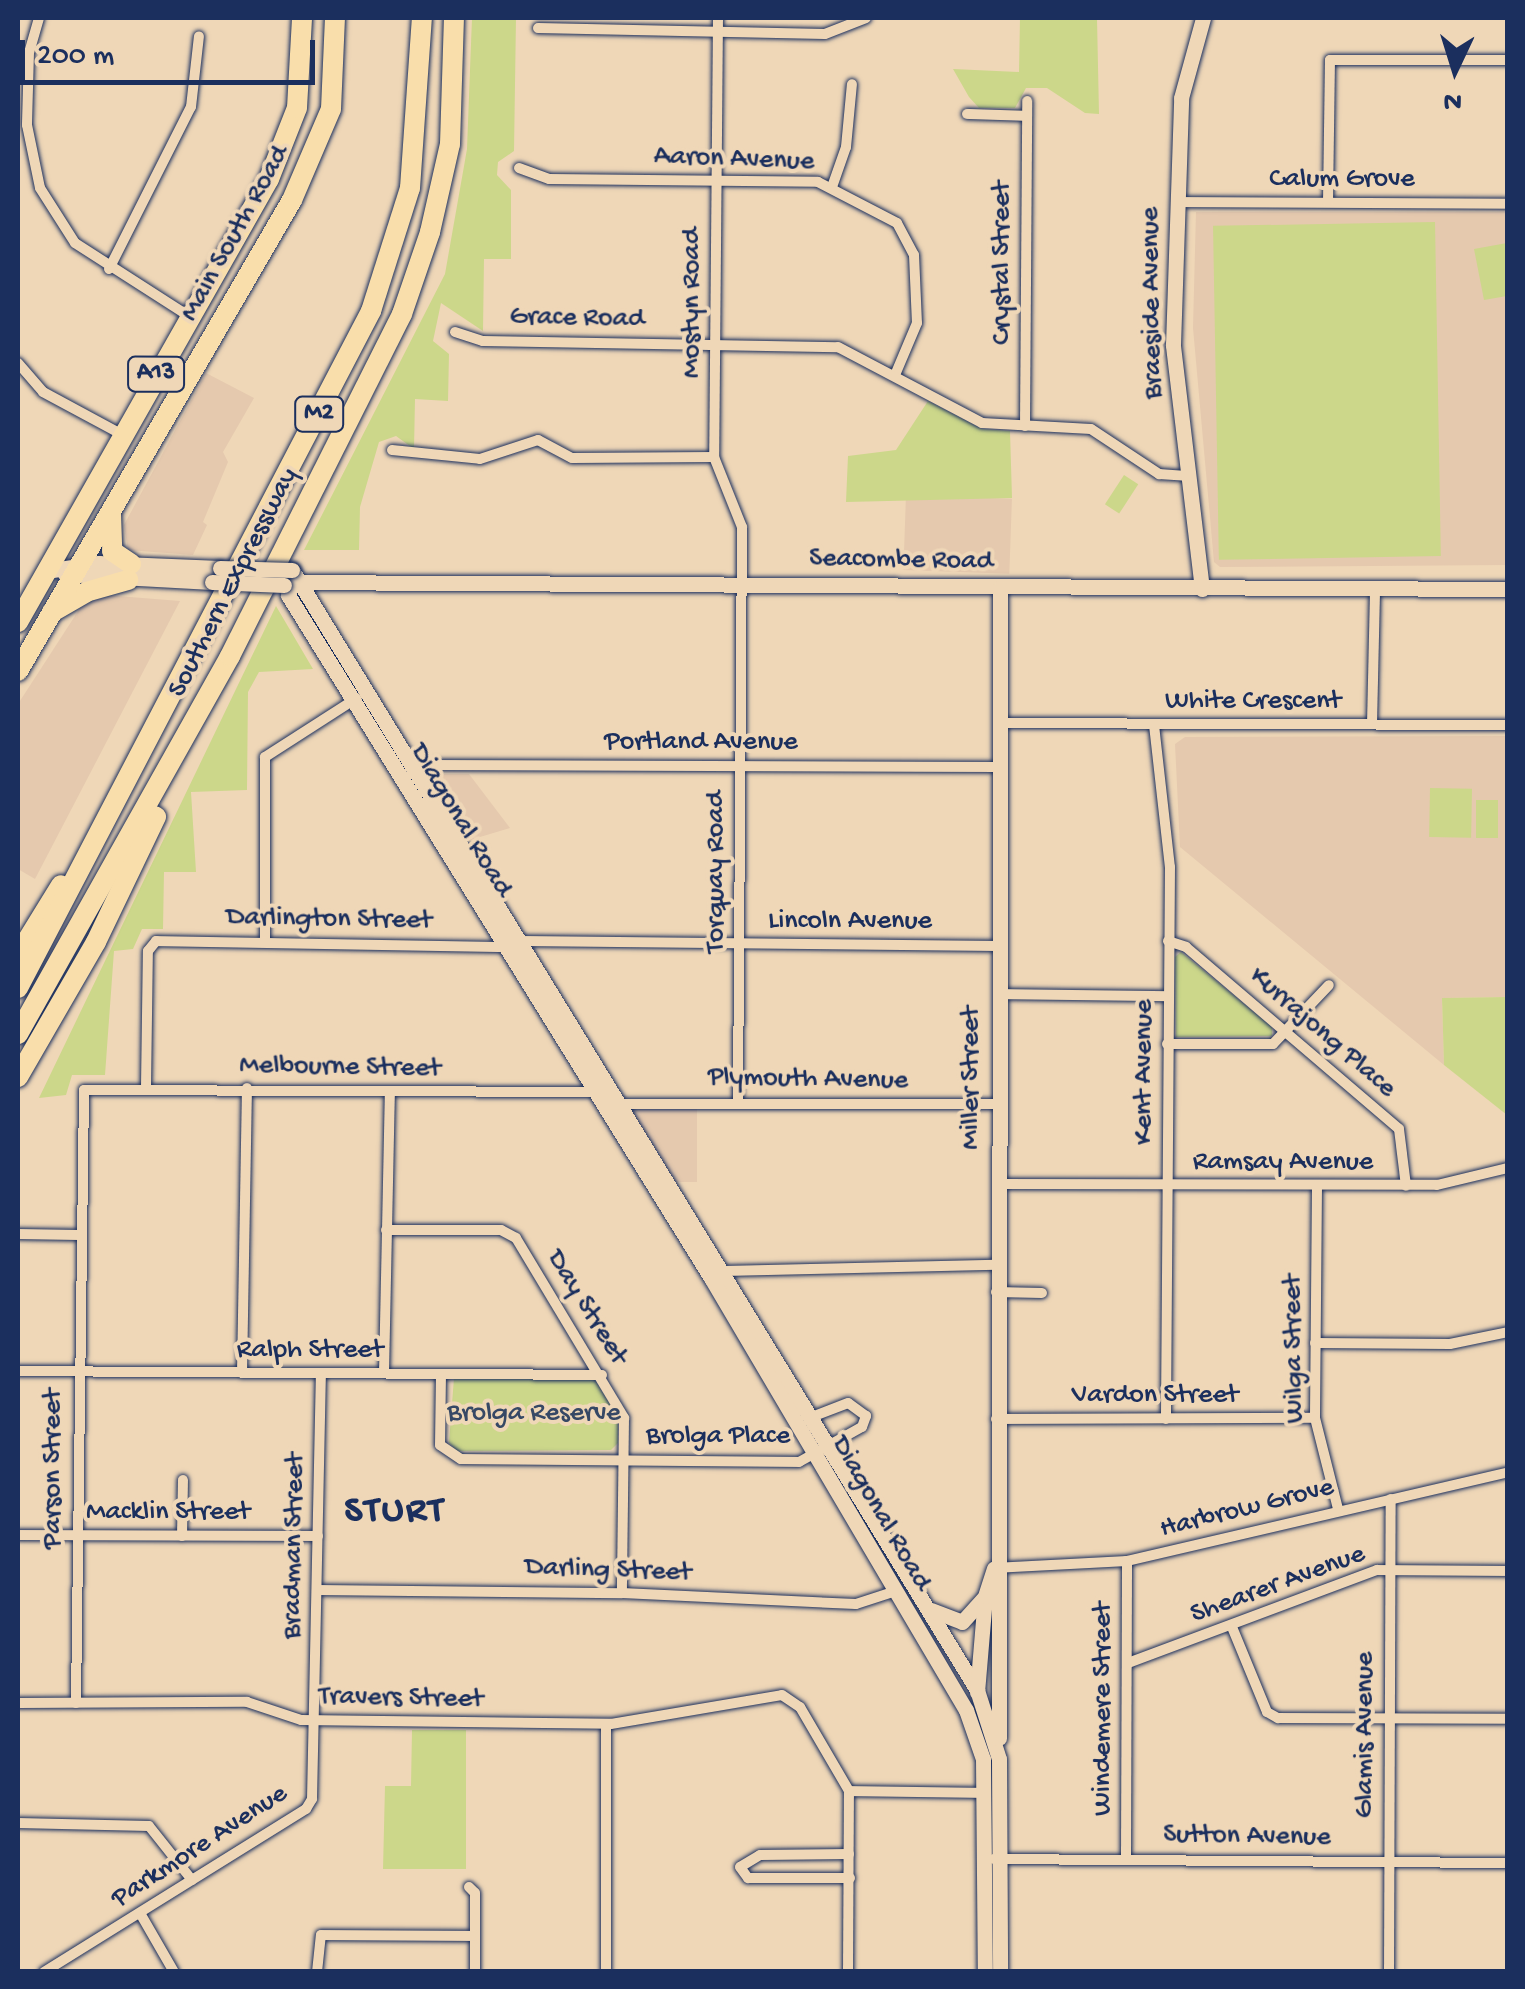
<!DOCTYPE html>
<html>
<head>
<meta charset="utf-8">
<style>
  body { margin:0 }
  #map { position:relative; width:1525px; height:1989px; overflow:hidden; background:#efd7b7; font-family:"Gochi Hand",sans-serif }
  div>[style] { position:absolute }
  [style*='--x'] { left:calc(var(--x)*1px); top:calc(var(--y)*1px); width:calc(var(--w)*1px); rotate:calc(var(--a)*1deg) }
  .built>* { inset:0; background:#e5c9ae; transform-origin:0 0 }
  .green>* { inset:0; background:#ccd78a; transform-origin:0 0 }
  .roads { filter:drop-shadow(0 0 2px #1b2f5e) drop-shadow(0 0 2px #1b2f5e) }
  .street>* { height:10px; margin:-5px; padding:0 5px; transform-origin:5px; border-radius:5px; background:#efd7b7 }
  .secondary>* { height:15px; margin:-7.5px; padding:0 7.5px; transform-origin:7.5px; border-radius:7.5px; background:#efd7b7 }
  .highway>* { height:20px; margin:-10px; padding:0 10px; transform-origin:10px; border-radius:10px; background:#f9deab }
  .bridges { filter:drop-shadow(0 0 2px #1b2f5e) drop-shadow(0 0 2px #1b2f5e) }
  .secondary-bridge>* { height:15px; margin:-7.5px; padding:0 7.5px; transform-origin:7.5px; border-radius:7.5px; background:#efd7b7 }
  span { translate:-50% -50%; white-space:nowrap; text-align:center; line-height:1.15; -webkit-text-stroke:8px #efd7b7; paint-order:stroke }
  .shield-label span { padding:2px 8px; background:#efd7b7; border:2px solid; border-radius:8px; -webkit-text-stroke-width:0 }
  .shield-label { font-size:25px; color:#1b2f5e; font-weight:700 }
  .street-label { font-size:28px; color:#1b2f5e }
  .park-label { font-size:28px; color:#364865 }
  .district-label { font-size:38px; color:#1b2f5e; font-weight:700; letter-spacing:2.5px }
  .frame { position:absolute; inset:0; border:20px solid #1b2f5e; pointer-events:none }
  .north { position:absolute; left:1405px; top:20px; width:100px; height:100px; -webkit-text-stroke:8px #efd7b7; paint-order:stroke; rotate:184deg; font-size:28px; font-weight:700; line-height:40px; text-align:center; color:#1b2f5e }
  .north::after { content:''; display:block; margin:auto; width:35px; height:45px; background:#1b2f5e; clip-path:polygon(50% 0,100% 100%,50% 72%,0 100%) }
  .scale { position:absolute; left:20px; top:40px; width:295px; height:45px; box-sizing:border-box; border:5px solid #1b2f5e; border-top:0; padding-left:12px; font-size:30px; line-height:35px; white-space:nowrap; color:#1b2f5e; -webkit-text-stroke:8px #efd7b7; paint-order:stroke }
</style>
</head>
<body>
<div id="map">
  <div class="built">
    <i style="clip-path:polygon(1196px 212px,1507px 212px,1507px 565px,1220px 567px,1214px 562px,1193px 328px)"></i>
    <i style="clip-path:polygon(206px 373px,254px 398px,223px 452px,228px 462px,203px 522px,207px 525px,193px 555px,128px 550px,124px 525px)"></i>
    <i style="left:906px;top:495px;width:106px;height:75px;rotate:2deg"></i>
    <i style="clip-path:polygon(105px 595px,180px 601px,35px 879px,18px 869px,18px 704px,84px 602px)"></i>
    <i style="clip-path:polygon(1507px 736px,1507px 997px,1442px 998px,1444px 1065px,1180px 847px,1175px 744px,1185px 737px)"></i>
    <i style="clip-path:polygon(438px 774px,469px 774px,510px 828px,470px 840px,433px 783px)"></i>
    <i style="clip-path:polygon(637px 1107px,697px 1108px,697px 1182px,674px 1182px,631px 1113px)"></i>
  </div>
  <div class="green">
    <i style="clip-path:polygon(472px 18px,516px 18px,514px 151px,498px 162px,497px 175px,511px 190px,511px 259px,484px 259px,483px 331px,441px 303px,433px 341px,449px 354px,448px 401px,415px 399px,414px 449px,396px 436px,379px 442px,360px 507px,359px 550px,304px 550px,445px 274px,467px 149px)"></i>
    <i style="clip-path:polygon(1020px 18px,1097px 18px,1099px 114px,1085px 113px,1047px 88px,1026px 88px,1015px 108px,979px 108px,969px 97px,953px 69px,1019px 72px)"></i>
    <i style="left:1435px;top:222px;width:334px;height:222px;rotate:89deg"></i>
    <i style="clip-path:polygon(1507px 243px,1507px 296px,1484px 300px,1474px 249px)"></i>
    <i style="clip-path:polygon(928px 401px,982px 429px,1010px 431px,1012px 498px,846px 502px,848px 456px,896px 450px)"></i>
    <i style="left:1124px;top:475px;width:17px;height:35px;rotate:33deg"></i>
    <i style="clip-path:polygon(276px 606px,313px 669px,259px 672px,248px 692px,247px 790px,191px 792px,196px 872px,164px 872px,163px 929px,142px 929px,133px 949px,114px 951px,105px 1075px,72px 1075px,66px 1095px,39px 1098px)"></i>
    <i style="left:1430px;top:788px;width:42px;height:49px;rotate:1deg"></i>
    <i style="left:1476px;top:800px;width:22px;height:38px"></i>
    <i style="clip-path:polygon(1181px 952px,1272px 1027px,1272px 1036px,1176px 1037px,1175px 957px)"></i>
    <i style="clip-path:polygon(1507px 997px,1508px 998px,1507px 1115px,1444px 1065px,1442px 998px)"></i>
    <i style="clip-path:polygon(454px 1378px,595px 1380px,618px 1416px,618px 1443px,611px 1450px,457px 1451px,449px 1443px)"></i>
    <i style="clip-path:polygon(412px 1730px,466px 1730px,466px 1869px,383px 1869px,385px 1786px,411px 1786px)"></i>
  </div>
  <div class="roads">
    <div class="street">
      <i style="--x:39;--y:18;--w:35;--a:106"></i>
      <i style="--x:29;--y:52;--w:73;--a:91.6"></i>
      <i style="--x:27;--y:125;--w:64;--a:78.3"></i>
      <i style="--x:40;--y:188;--w:65;--a:57.5"></i>
      <i style="--x:75;--y:243;--w:133;--a:32.7"></i>
      <i style="--x:718;--y:18;--w:439;--a:90.5"></i>
      <i style="--x:714;--y:457;--w:75;--a:68.2"></i>
      <i style="--x:742;--y:527;--w:574;--a:90.4"></i>
      <i style="--x:538;--y:28;--w:287;--a:1.2"></i>
      <i style="--x:825;--y:34;--w:44;--a:-21.3"></i>
      <i style="--x:967;--y:114;--w:59;--a:1.9"></i>
      <i style="--x:519;--y:168;--w:32;--a:20"></i>
      <i style="--x:549;--y:179;--w:269;--a:0.6"></i>
      <i style="--x:818;--y:182;--w:89;--a:27.4"></i>
      <i style="--x:897;--y:223;--w:36;--a:62"></i>
      <i style="--x:914;--y:255;--w:68;--a:87.5"></i>
      <i style="--x:917;--y:323;--w:56;--a:112.9"></i>
      <i style="--x:832;--y:187;--w:42;--a:-70.7"></i>
      <i style="--x:846;--y:147;--w:63;--a:-84.6"></i>
      <i style="--x:1176;--y:202;--w:332;--a:0.3"></i>
      <i style="--x:1328;--y:202;--w:142;--a:-89.2"></i>
      <i style="--x:1330;--y:60;--w:178;--a:0"></i>
      <i style="--x:109;--y:269;--w:182;--a:-63.2"></i>
      <i style="--x:191;--y:107;--w:71;--a:-83.6"></i>
      <i style="--x:455;--y:332;--w:29;--a:18"></i>
      <i style="--x:483;--y:341;--w:355;--a:1"></i>
      <i style="--x:838;--y:347;--w:163;--a:27.8"></i>
      <i style="--x:982;--y:423;--w:109;--a:3.2"></i>
      <i style="--x:1091;--y:429;--w:82;--a:33.5"></i>
      <i style="--x:1159;--y:474;--w:27;--a:4"></i>
      <i style="--x:18;--y:363;--w:38;--a:49"></i>
      <i style="--x:43;--y:392;--w:91;--a:28.3"></i>
      <i style="--x:1025;--y:426;--w:325;--a:-89.6"></i>
      <i style="--x:392;--y:450;--w:88;--a:5.8"></i>
      <i style="--x:480;--y:459;--w:61;--a:-18.1"></i>
      <i style="--x:538;--y:440;--w:38;--a:28"></i>
      <i style="--x:572;--y:458;--w:142;--a:-0.4"></i>
      <i style="--x:999;--y:723;--w:509;--a:0.23"></i>
      <i style="--x:1372;--y:724;--w:134;--a:-88.7"></i>
      <i style="--x:1154;--y:725;--w:143;--a:83.6"></i>
      <i style="--x:1170;--y:867;--w:552;--a:90.42"></i>
      <i style="--x:411;--y:773;--w:22;--a:-21"></i>
      <i style="--x:432;--y:765;--w:567;--a:0.2"></i>
      <i style="--x:265;--y:940;--w:183;--a:-90"></i>
      <i style="--x:265;--y:757;--w:109;--a:-32.7"></i>
      <i style="--x:522;--y:941;--w:476;--a:0.6"></i>
      <i style="--x:1168;--y:941;--w:19;--a:18"></i>
      <i style="--x:1186;--y:947;--w:280;--a:40.5"></i>
      <i style="--x:1399;--y:1129;--w:57;--a:83"></i>
      <i style="--x:998;--y:994;--w:169;--a:0.7"></i>
      <i style="--x:1167;--y:1044;--w:106;--a:0"></i>
      <i style="--x:1273;--y:1044;--w:81;--a:-46.5"></i>
      <i style="--x:146;--y:1087;--w:136;--a:-89.2"></i>
      <i style="--x:148;--y:951;--w:13;--a:-51"></i>
      <i style="--x:156;--y:941;--w:351;--a:1"></i>
      <i style="--x:619;--y:1104;--w:378;--a:0"></i>
      <i style="--x:997;--y:1184;--w:440;--a:0.1"></i>
      <i style="--x:1437;--y:1185;--w:73;--a:-13.5"></i>
      <i style="--x:1317;--y:1186;--w:232;--a:90.5"></i>
      <i style="--x:1315;--y:1418;--w:94;--a:75.8"></i>
      <i style="--x:386;--y:1230;--w:115;--a:0"></i>
      <i style="--x:501;--y:1230;--w:17;--a:28"></i>
      <i style="--x:516;--y:1238;--w:210;--a:59"></i>
      <i style="--x:624;--y:1418;--w:175;--a:90.7"></i>
      <i style="--x:18;--y:1234;--w:61;--a:0.9"></i>
      <i style="--x:724;--y:1271;--w:272;--a:-1.3"></i>
      <i style="--x:996;--y:1292;--w:46;--a:1.2"></i>
      <i style="--x:1315;--y:1343;--w:135;--a:0.4"></i>
      <i style="--x:1450;--y:1344;--w:59;--a:-11.7"></i>
      <i style="--x:18;--y:1371;--w:584;--a:0.39"></i>
      <i style="--x:242;--y:1373;--w:285;--a:-89"></i>
      <i style="--x:384;--y:1373;--w:281;--a:-88.8"></i>
      <i style="--x:441;--y:1374;--w:71;--a:90.8"></i>
      <i style="--x:440;--y:1445;--w:25;--a:34"></i>
      <i style="--x:461;--y:1459;--w:338;--a:0.5"></i>
      <i style="--x:799;--y:1462;--w:72;--a:-29.1"></i>
      <i style="--x:862;--y:1427;--w:12;--a:-70"></i>
      <i style="--x:866;--y:1416;--w:22;--a:-144"></i>
      <i style="--x:848;--y:1403;--w:40;--a:159"></i>
      <i style="--x:996;--y:1419;--w:319;--a:-0.2"></i>
      <i style="--x:18;--y:1535;--w:300;--a:0.2"></i>
      <i style="--x:182;--y:1536;--w:56;--a:-89"></i>
      <i style="--x:994;--y:1568;--w:133;--a:-3"></i>
      <i style="--x:1127;--y:1561;--w:391;--a:-13.1"></i>
      <i style="--x:317;--y:1590;--w:305;--a:0.6"></i>
      <i style="--x:622;--y:1593;--w:234;--a:2.7"></i>
      <i style="--x:856;--y:1604;--w:42;--a:-18"></i>
      <i style="--x:1232;--y:1627;--w:92;--a:67.6"></i>
      <i style="--x:1267;--y:1712;--w:13;--a:29"></i>
      <i style="--x:1278;--y:1718;--w:230;--a:0.2"></i>
      <i style="--x:1128;--y:1663;--w:266;--a:-20.5"></i>
      <i style="--x:1377;--y:1570;--w:131;--a:0.4"></i>
      <i style="--x:18;--y:1703;--w:229;--a:-0.3"></i>
      <i style="--x:247;--y:1702;--w:57;--a:18.4"></i>
      <i style="--x:301;--y:1720;--w:310;--a:0.7"></i>
      <i style="--x:611;--y:1724;--w:173;--a:-9.6"></i>
      <i style="--x:782;--y:1695;--w:22;--a:34"></i>
      <i style="--x:800;--y:1707;--w:97;--a:59.7"></i>
      <i style="--x:849;--y:1791;--w:136;--a:0.8"></i>
      <i style="--x:76;--y:1703;--w:613;--a:-89.25"></i>
      <i style="--x:84;--y:1090;--w:513;--a:0.22"></i>
      <i style="--x:606;--y:1724;--w:248;--a:90"></i>
      <i style="--x:18;--y:1823;--w:131;--a:1.3"></i>
      <i style="--x:149;--y:1826;--w:69;--a:51.5"></i>
      <i style="--x:849;--y:1854;--w:89;--a:179.4"></i>
      <i style="--x:760;--y:1855;--w:23;--a:149"></i>
      <i style="--x:740;--y:1867;--w:14;--a:54"></i>
      <i style="--x:748;--y:1878;--w:102;--a:0"></i>
      <i style="--x:1126;--y:1858;--w:297;--a:-89.8"></i>
      <i style="--x:994;--y:1859;--w:514;--a:0.45"></i>
      <i style="--x:469;--y:1887;--w:8;--a:45"></i>
      <i style="--x:475;--y:1893;--w:79;--a:90"></i>
      <i style="--x:140;--y:1913;--w:68;--a:60"></i>
      <i style="--x:44;--y:1972;--w:309;--a:-31.9"></i>
      <i style="--x:306;--y:1809;--w:12;--a:-59"></i>
      <i style="--x:312;--y:1799;--w:426;--a:-88.8"></i>
      <i style="--x:317;--y:1972;--w:37;--a:-84"></i>
      <i style="--x:321;--y:1935;--w:154;--a:0.4"></i>
      <i style="--x:848;--y:1972;--w:181;--a:-89.7"></i>
      <i style="--x:1389;--y:1972;--w:473;--a:-89.8"></i>
    </div>
    <div class="secondary">
      <i style="--x:292;--y:570;--w:1313;--a:58.55"></i>
      <i style="--x:977;--y:1690;--w:72;--a:72.3"></i>
      <i style="--x:999;--y:1759;--w:213;--a:89.7"></i>
      <i style="--x:46;--y:571;--w:53;--a:-8.7"></i>
      <i style="--x:98;--y:563;--w:122;--a:2.3"></i>
      <i style="--x:65;--y:574;--w:147;--a:3.1"></i>
      <i style="--x:293;--y:578;--w:18;--a:106"></i>
      <i style="--x:288;--y:595;--w:803;--a:58.23"></i>
      <i style="--x:711;--y:1278;--w:502;--a:59.45"></i>
      <i style="--x:966;--y:1710;--w:52;--a:70.9"></i>
      <i style="--x:983;--y:1759;--w:213;--a:89.5"></i>
      <i style="--x:288;--y:582;--w:1220;--a:0.33"></i>
      <i style="--x:1202;--y:589;--w:246;--a:-96.8"></i>
      <i style="--x:1173;--y:345;--w:247;--a:-88.1"></i>
      <i style="--x:1181;--y:98;--w:83;--a:-74.6"></i>
      <i style="--x:931;--y:1610;--w:33;--a:21"></i>
      <i style="--x:962;--y:1622;--w:31;--a:-48"></i>
      <i style="--x:977;--y:1692;--w:96;--a:-85.2"></i>
      <i style="--x:985;--y:1596;--w:29;--a:-72"></i>
      <i style="--x:999;--y:1738;--w:1150;--a:-89.95"></i>
    </div>
    <div class="highway">
      <i style="--x:111;--y:514;--w:37;--a:88"></i>
      <i style="--x:112;--y:551;--w:23;--a:34"></i>
      <i style="--x:52;--y:612;--w:39;--a:-30"></i>
      <i style="--x:86;--y:592;--w:44;--a:-15.9"></i>
      <i style="--x:18;--y:622;--w:509;--a:-60.46"></i>
      <i style="--x:269;--y:179;--w:76;--a:-68.5"></i>
      <i style="--x:297;--y:108;--w:90;--a:-86.8"></i>
      <i style="--x:18;--y:671;--w:545;--a:-59.81"></i>
      <i style="--x:292;--y:200;--w:99;--a:-66.8"></i>
      <i style="--x:331;--y:109;--w:91;--a:-87.5"></i>
      <i style="--x:18;--y:955;--w:82;--a:-58.4"></i>
      <i style="--x:18;--y:988;--w:764;--a:-62.46"></i>
      <i style="--x:371;--y:311;--w:129;--a:-72.4"></i>
      <i style="--x:410;--y:188;--w:170;--a:-86"></i>
      <i style="--x:18;--y:1034;--w:433;--a:-60.7"></i>
      <i style="--x:230;--y:656;--w:383;--a:-63.3"></i>
      <i style="--x:402;--y:314;--w:87;--a:-71.1"></i>
      <i style="--x:430;--y:232;--w:90;--a:-77.2"></i>
      <i style="--x:450;--y:144;--w:126;--a:-88.2"></i>
      <i style="--x:18;--y:1077;--w:156;--a:-60"></i>
      <i style="--x:96;--y:942;--w:139;--a:-64.4"></i>
    </div>
  </div>
  <div class="bridges">
    <div class="secondary-bridge">
      <i style="--x:220;--y:568;--w:72;--a:1.6"></i>
      <i style="--x:212;--y:582;--w:72;--a:2.4"></i>
    </div>
  </div>
  <div class="shield-label">
    <span style="left:156px;top:374px">A13</span>
    <span style="left:319px;top:414px">M2</span>
  </div>
  <div class="street-label">
    <span style="left:734px;top:160px;rotate:2deg">Aaron Avenue</span>
    <span style="left:1342px;top:180px">Calum Grove</span>
    <span style="left:236px;top:234px;rotate:-61deg">Main South Road</span>
    <span style="left:1003px;top:263px;rotate:-90deg">Crystal Street</span>
    <span style="left:693px;top:303px;rotate:-90deg">Mostyn Road</span>
    <span style="left:1153px;top:303px;rotate:-91deg">Braeside Avenue</span>
    <span style="left:577px;top:319px;rotate:1deg">Grace Road</span>
    <span style="left:901px;top:561px;rotate:1deg">Seacombe Road</span>
    <span style="left:234px;top:583px;rotate:-63deg">Southern Expressway</span>
    <span style="left:1253px;top:702px">White Crescent</span>
    <span style="left:701px;top:743px">Portland Avenue</span>
    <span style="left:460px;top:821px;rotate:59deg">Diagonal Road</span>
    <span style="left:717px;top:872px;rotate:-90deg">Torquay Road</span>
    <span style="left:329px;top:920px;rotate:1deg">Darlington Street</span>
    <span style="left:850px;top:922px">Lincoln Avenue</span>
    <span style="left:1322px;top:1033px;rotate:41deg">Kurrajong Place</span>
    <span style="left:340px;top:1068px;rotate:1deg">Melbourne Street</span>
    <span style="left:1145px;top:1072px;rotate:-90deg">Kent Avenue</span>
    <span style="left:972px;top:1078px;rotate:-90deg">Miller Street</span>
    <span style="left:808px;top:1080px;rotate:1deg">Plymouth Avenue</span>
    <span style="left:1283px;top:1163px">Ramsay Avenue</span>
    <span style="left:586px;top:1308px;rotate:58deg">Day Street</span>
    <span style="left:1295px;top:1349px;rotate:-91deg">Wilga Street</span>
    <span style="left:310px;top:1351px">Ralph Street</span>
    <span style="left:1155px;top:1396px">Vardon Street</span>
    <span style="left:718px;top:1437px">Brolga Place</span>
    <span style="left:54px;top:1469px;rotate:-90deg">Parson Street</span>
    <span style="left:1247px;top:1509px;rotate:-14deg">Harbrow Grove</span>
    <span style="left:168px;top:1513px">Macklin Street</span>
    <span style="left:880px;top:1514px;rotate:60deg">Diagonal Road</span>
    <span style="left:295px;top:1546px;rotate:-89deg">Bradman Street</span>
    <span style="left:608px;top:1571px;rotate:2deg">Darling Street</span>
    <span style="left:1278px;top:1585px;rotate:-20deg">Shearer Avenue</span>
    <span style="left:401px;top:1699px;rotate:1deg">Travers Street</span>
    <span style="left:1104px;top:1709px;rotate:-90deg">Windemere Street</span>
    <span style="left:1366px;top:1735px;rotate:-90deg">Glamis Avenue</span>
    <span style="left:1247px;top:1837px;rotate:1deg">Sutton Avenue</span>
    <span style="left:200px;top:1847px;rotate:-33deg">Parkmore Avenue</span>
  </div>
  <div class="park-label">
    <span style="left:534px;top:1414px">Brolga Reserve</span>
  </div>
  <div class="district-label">
    <span style="left:395px;top:1513px">STURT</span>
  </div>
  <div class="frame"></div>
  <div class="north">N</div>
  <div class="scale">200 m</div>
</div>
</body>
</html>
